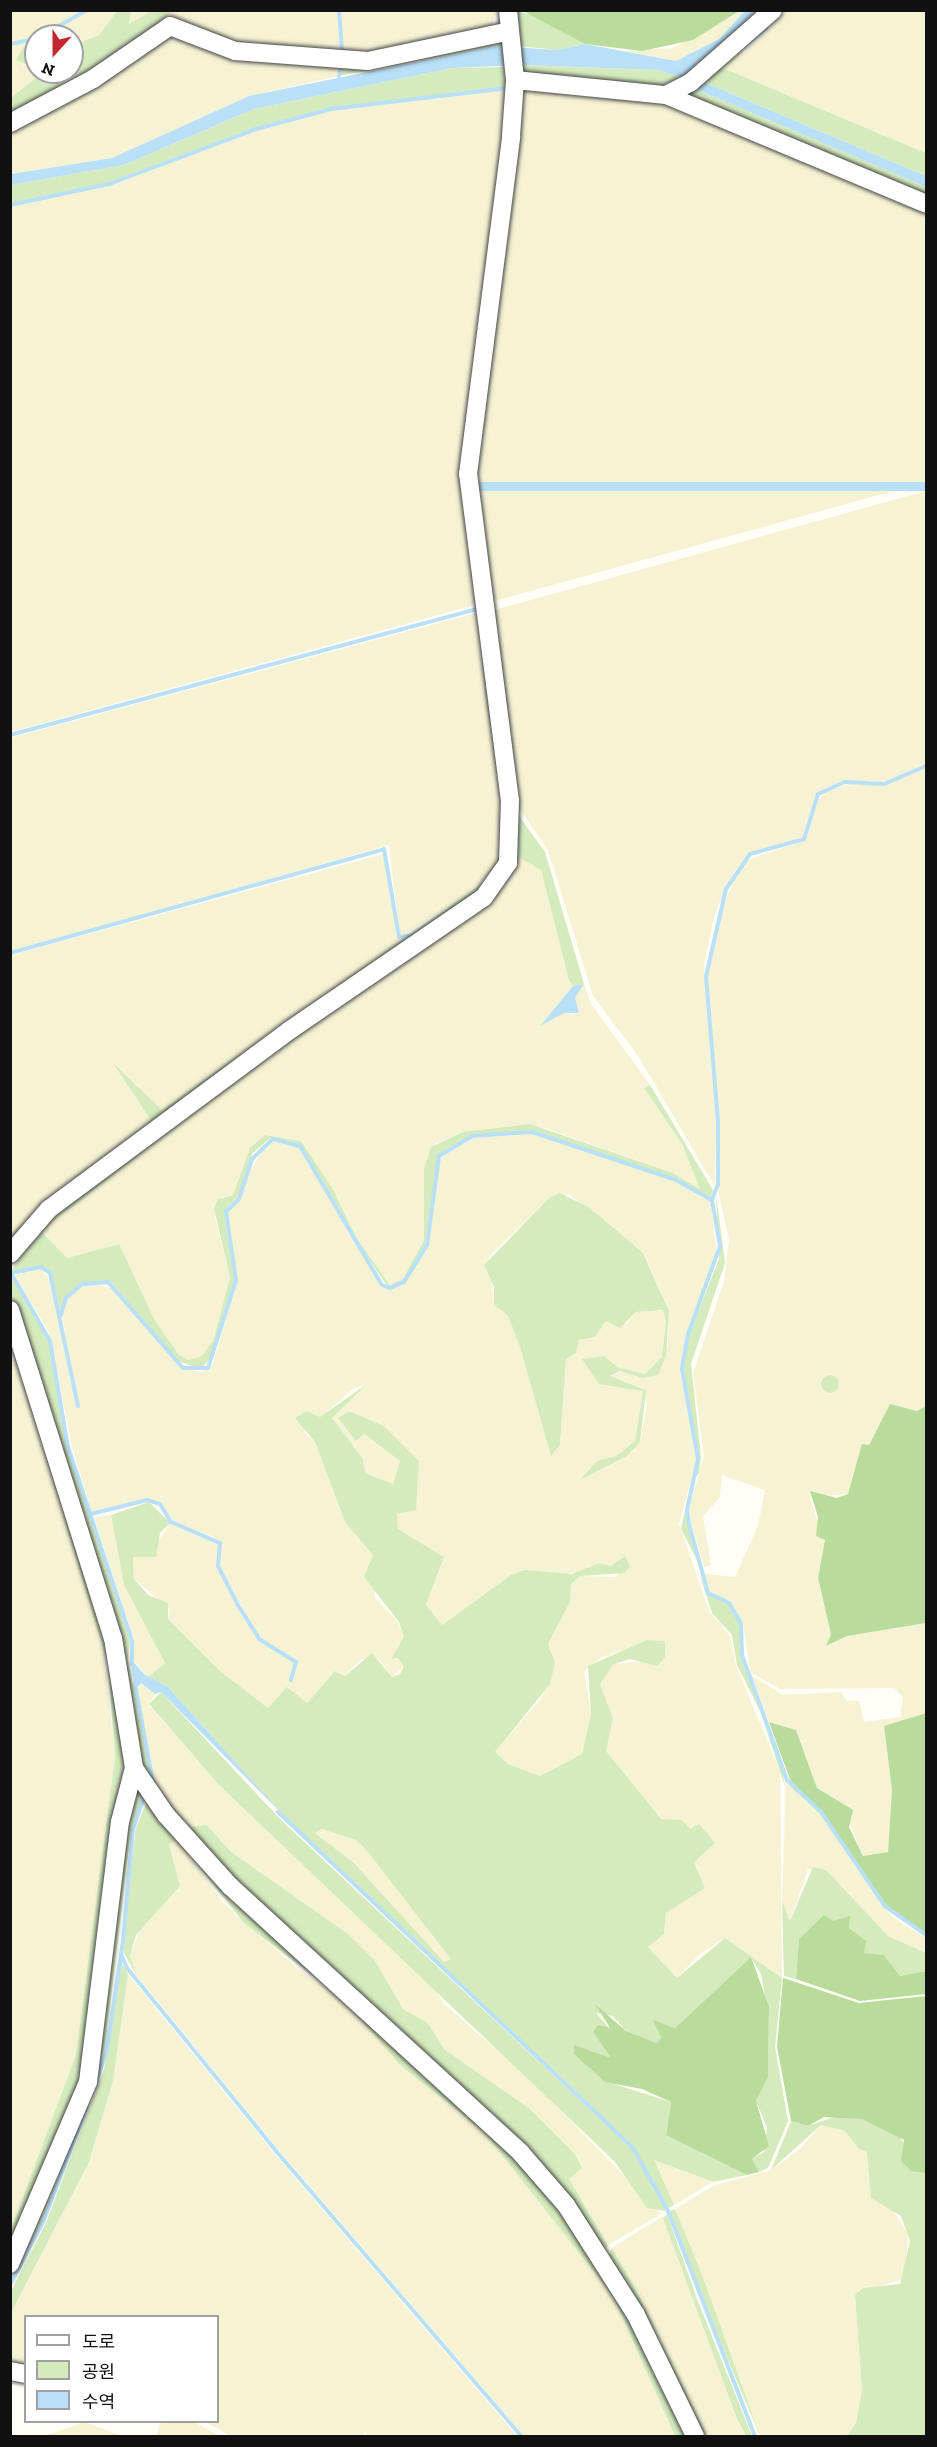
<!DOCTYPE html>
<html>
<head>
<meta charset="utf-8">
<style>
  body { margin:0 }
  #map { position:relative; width:937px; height:2447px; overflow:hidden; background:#fffdf5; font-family:"Zilla Slab","Noto Sans KR",serif }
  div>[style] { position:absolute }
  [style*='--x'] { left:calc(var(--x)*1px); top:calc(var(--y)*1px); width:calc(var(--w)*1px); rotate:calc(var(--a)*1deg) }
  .farmland>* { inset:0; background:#f6f3d4 }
  .green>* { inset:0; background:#d5ebbd }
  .round { border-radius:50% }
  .forest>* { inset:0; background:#b9dc9c }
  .water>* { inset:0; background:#b9e0f7; transform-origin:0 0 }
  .stream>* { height:4px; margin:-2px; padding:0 2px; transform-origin:2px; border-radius:2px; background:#b9e0f7 }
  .roads { filter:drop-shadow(0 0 2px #444) drop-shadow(0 0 2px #444) }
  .minor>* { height:18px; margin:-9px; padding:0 9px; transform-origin:9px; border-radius:9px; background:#fff }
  span { translate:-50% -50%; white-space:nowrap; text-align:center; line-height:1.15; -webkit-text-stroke:6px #fff; paint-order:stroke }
  .frame { position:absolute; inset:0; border:12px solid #111; pointer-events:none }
  .legend { position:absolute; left:24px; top:2315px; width:195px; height:108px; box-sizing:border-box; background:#fff; border:2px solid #a0a0a0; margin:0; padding:8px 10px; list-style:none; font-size:18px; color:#111 }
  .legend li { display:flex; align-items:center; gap:12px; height:30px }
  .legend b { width:30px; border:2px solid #a0a0a0 }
  .north { position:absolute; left:24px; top:24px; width:60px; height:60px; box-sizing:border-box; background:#fff; border:2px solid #a0a0a0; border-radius:50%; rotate:201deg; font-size:16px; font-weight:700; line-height:24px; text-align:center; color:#111 }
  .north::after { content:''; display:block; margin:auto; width:21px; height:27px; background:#c4262e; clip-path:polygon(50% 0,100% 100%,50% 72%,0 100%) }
</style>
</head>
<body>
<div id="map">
  <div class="farmland">
    <i style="clip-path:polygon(11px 10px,84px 10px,84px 11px,29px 40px,11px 42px)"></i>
    <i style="clip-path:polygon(496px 10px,492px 28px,364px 56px,343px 51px,339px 30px,341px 11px)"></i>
    <i style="clip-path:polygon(89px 11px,117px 11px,99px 35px,72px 46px,72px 36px,44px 36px)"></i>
    <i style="clip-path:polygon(131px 11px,151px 11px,129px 24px)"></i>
    <i style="clip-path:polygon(173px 11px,337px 11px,340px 52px,236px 48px,159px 27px)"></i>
    <i style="clip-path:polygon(739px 11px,746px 11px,719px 39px,676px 61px,624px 51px,673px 48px)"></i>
    <i style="clip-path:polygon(787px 11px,926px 11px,926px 153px,720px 67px,727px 50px,744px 53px)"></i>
    <i style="clip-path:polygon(167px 35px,338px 65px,339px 76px,249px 96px,112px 158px,11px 174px,11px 128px)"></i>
    <i style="clip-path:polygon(26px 43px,23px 65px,43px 72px,11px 98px,11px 45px)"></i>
    <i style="clip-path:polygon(520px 88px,669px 99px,926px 210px,926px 482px,487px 603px,476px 478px)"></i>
    <i style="clip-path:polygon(511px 89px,467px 440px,478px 604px,11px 732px,10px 207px,108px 185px,256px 130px,330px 111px)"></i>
    <i style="clip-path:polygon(926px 491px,926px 764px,884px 782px,844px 781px,816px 794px,802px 837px,751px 852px,733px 873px,715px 913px,704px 964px,716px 1123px,715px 1187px,639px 1057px,593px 996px,548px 850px,513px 799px,487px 612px)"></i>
    <i style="clip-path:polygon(476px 613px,505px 830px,502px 856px,483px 885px,400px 937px,389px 845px,11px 952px,10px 738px)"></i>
    <i style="clip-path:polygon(926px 768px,926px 1406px,917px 1411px,890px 1404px,868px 1446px,863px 1444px,848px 1494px,809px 1497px,825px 1540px,818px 1578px,831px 1634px,827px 1646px,847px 1636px,926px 1623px,926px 1713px,884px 1726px,892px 1790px,888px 1852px,863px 1856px,842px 1804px,817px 1788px,796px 1730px,769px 1722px,751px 1675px,783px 1695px,841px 1692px,847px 1701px,859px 1701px,864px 1722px,900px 1717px,903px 1697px,894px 1688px,780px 1689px,750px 1672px,743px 1622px,729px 1601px,708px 1592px,705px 1574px,735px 1577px,758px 1526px,765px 1490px,722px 1475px,720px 1497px,703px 1516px,711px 1565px,704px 1567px,692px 1526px,689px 1508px,704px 1456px,693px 1373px,724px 1282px,729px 1240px,718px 1190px,719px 1122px,708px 974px,716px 923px,742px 862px,805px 840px,816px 802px,827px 792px,851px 783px,883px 786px)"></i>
    <i style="clip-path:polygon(387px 853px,397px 939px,407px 938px,162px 1111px,117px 1067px,151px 1120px,11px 1233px,11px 955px)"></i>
    <i style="clip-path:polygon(520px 858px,541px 870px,547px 882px,573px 986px,540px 1026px,564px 1013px,575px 1015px,575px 998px,584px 984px,591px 1004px,650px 1085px,644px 1088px,682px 1144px,700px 1189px,673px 1173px,542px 1127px,463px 1132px,435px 1144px,424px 1169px,424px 1240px,403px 1279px,390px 1285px,355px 1236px,302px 1141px,265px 1135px,250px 1148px,233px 1195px,221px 1197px,215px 1217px,230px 1278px,213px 1341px,202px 1356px,189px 1360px,179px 1355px,154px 1319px,118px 1244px,67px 1258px,41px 1230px,234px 1082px,494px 897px)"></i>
    <i style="clip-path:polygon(evenodd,532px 1134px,677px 1181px,711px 1202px,717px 1258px,686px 1333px,681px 1369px,697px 1459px,679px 1524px,709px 1611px,730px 1636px,736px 1666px,780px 1771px,782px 1978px,725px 1938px,701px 1953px,677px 1978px,647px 1946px,664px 1934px,666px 1913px,705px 1888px,694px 1862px,690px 1829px,682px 1820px,661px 1820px,606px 1751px,613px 1718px,600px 1684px,614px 1664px,645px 1661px,656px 1641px,602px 1657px,584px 1671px,591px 1714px,582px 1754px,540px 1776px,508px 1764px,495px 1752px,543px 1696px,552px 1653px,548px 1644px,570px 1602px,571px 1584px,580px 1576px,616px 1577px,624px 1556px,610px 1566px,567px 1574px,524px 1570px,511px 1575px,442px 1625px,426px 1606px,444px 1557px,398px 1529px,397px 1513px,416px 1485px,419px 1461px,384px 1426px,349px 1411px,356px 1440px,364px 1434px,400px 1461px,393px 1484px,365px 1473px,363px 1459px,331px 1418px,366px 1385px,354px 1388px,304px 1432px,315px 1442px,345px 1522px,374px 1555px,375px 1598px,398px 1622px,404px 1637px,392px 1659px,398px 1658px,404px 1666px,392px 1677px,379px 1659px,361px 1659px,345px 1676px,335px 1671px,307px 1703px,268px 1708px,219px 1670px,168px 1619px,170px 1609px,134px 1579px,133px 1557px,159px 1540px,170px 1523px,199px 1537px,212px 1539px,218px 1544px,217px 1566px,258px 1640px,295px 1663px,289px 1684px,298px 1661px,259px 1639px,219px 1565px,220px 1542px,214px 1537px,172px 1522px,160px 1504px,148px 1499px,92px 1513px,73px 1450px,49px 1333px,15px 1275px,41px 1269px,54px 1284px,70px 1380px,79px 1410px,62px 1315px,67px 1298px,87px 1283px,115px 1289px,182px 1369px,203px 1372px,213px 1364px,237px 1279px,227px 1214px,265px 1145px,274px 1141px,300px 1148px,381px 1286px,391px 1289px,406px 1282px,429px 1244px,436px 1170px,443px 1155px,474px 1138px,532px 1134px,569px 1194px,646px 1257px,669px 1311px,668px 1344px,660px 1368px,647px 1378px,624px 1371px,610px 1376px,643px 1388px,647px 1405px,640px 1442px,627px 1456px,582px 1479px,597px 1461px,616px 1456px,635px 1441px,643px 1391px,606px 1383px,582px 1359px,604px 1356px,617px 1367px,645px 1374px,662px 1357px,666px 1321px,664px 1310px,636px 1312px,627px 1324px,606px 1321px,595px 1337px,579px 1340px,576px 1353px,566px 1359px,560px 1445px,551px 1456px,520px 1347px,508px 1316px,494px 1304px,489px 1257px,549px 1198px,569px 1194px)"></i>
    <i style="clip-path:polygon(10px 1340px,103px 1643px,115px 1757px,76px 2055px,11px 2229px)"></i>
    <i style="clip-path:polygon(111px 1515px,124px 1585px,165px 1663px,148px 1677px,134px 1661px,134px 1639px,94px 1517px)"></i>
    <i style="clip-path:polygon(140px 1683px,155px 1694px,149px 1705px,218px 1784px,434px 1988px,444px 2004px,528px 2077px,661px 2214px,608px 2245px,569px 2179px,574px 2153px,530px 2109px,444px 2049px,428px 2023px,403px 2009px,348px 1934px,230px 1851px,207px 1825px,191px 1827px,155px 1784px,136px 1688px)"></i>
    <i style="clip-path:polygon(786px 1781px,821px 1814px,892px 1917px,926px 1938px,926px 1953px,888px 1936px,865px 1918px,826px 1870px,808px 1869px,790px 1921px,782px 1901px)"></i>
    <i style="clip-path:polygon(322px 1829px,356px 1840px,367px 1851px,452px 1959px,444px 1962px,353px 1862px,314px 1832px)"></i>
    <i style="clip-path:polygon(178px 1840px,223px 1903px,299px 1970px,343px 1999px,400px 2065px,484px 2132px,534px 2191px,613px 2296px,675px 2436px,524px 2436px,277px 2148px,137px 1976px,130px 1956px,142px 1924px,180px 1886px,169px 1843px)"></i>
    <i style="clip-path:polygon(128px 1974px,274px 2153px,517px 2436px,368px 2436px,365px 2432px,363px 2436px,231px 2436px,206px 2422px,218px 2422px,218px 2316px,26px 2316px,25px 2370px,11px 2367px,11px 2313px,89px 2162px,109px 2095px)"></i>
    <i style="clip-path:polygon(821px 2125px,845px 2131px,859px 2149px,867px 2150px,871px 2176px,908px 2234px,905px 2278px,855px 2295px,862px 2390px,856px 2423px,847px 2436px,760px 2436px,675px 2209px,715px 2185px,771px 2170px,800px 2149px)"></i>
    <i style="clip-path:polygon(653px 2160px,713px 2182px,674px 2205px)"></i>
    <i style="clip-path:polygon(663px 2216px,737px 2419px,746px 2436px,707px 2436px,612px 2248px)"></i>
    <i style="clip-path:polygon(85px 2422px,122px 2436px,44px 2436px)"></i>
    <i style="clip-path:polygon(161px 2422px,194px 2422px,220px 2436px,156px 2436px)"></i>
  </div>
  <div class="green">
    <i style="clip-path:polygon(117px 11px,131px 11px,129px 24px,151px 11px,173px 11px,107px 67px,11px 118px,11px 98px,43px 72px,72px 72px,72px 46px,99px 35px)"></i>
    <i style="clip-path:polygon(512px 11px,537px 15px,585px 44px,558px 50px,518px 46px)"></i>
    <i style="clip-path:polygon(36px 40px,36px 68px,16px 60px,26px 43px)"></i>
    <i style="clip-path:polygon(502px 41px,504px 50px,495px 46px,339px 76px,344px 65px)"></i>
    <i style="clip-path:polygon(523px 65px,657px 70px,681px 77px,667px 87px,521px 77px)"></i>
    <i style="clip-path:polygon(504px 67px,511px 88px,329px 108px,255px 128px,107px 183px,11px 204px,11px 185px,124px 165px,254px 109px,452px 68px)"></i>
    <i style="clip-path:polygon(720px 67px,926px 153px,926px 176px,699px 80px)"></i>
    <i style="clip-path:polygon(689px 86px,926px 187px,926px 200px,678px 93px)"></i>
    <i style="clip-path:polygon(480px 612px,508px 832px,506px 858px,496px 878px,477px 898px,185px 1103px,11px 1244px,11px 1233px,151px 1120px,113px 1063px,162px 1110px,494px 875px,505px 830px,484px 687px)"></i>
    <i style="clip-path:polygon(514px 809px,545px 852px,584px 984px,573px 986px,569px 980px,541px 870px,520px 858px,494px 897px,234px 1082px,41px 1231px,67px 1258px,119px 1244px,154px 1319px,179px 1355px,189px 1360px,202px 1356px,213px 1341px,230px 1278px,214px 1208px,218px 1199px,233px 1195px,250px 1148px,265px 1135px,301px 1141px,334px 1191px,355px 1236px,390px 1285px,403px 1279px,424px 1240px,424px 1169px,431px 1147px,463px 1132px,530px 1124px,673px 1173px,700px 1189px,682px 1144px,644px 1088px,650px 1085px,713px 1190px,710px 1199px,676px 1179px,532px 1130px,471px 1136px,438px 1156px,425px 1245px,403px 1282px,388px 1287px,354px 1237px,300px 1145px,270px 1138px,252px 1154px,240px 1193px,224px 1213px,235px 1280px,214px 1355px,200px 1369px,176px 1360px,111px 1282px,79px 1284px,60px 1310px,51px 1273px,41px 1266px,24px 1273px,11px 1271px,46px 1221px,501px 884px)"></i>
    <i style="clip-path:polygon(560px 1193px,590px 1208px,643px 1253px,669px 1311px,666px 1356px,658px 1375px,643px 1378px,620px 1371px,610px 1376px,646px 1390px,640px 1442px,627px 1456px,580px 1480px,597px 1461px,616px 1456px,635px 1441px,643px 1391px,599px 1384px,582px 1359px,604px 1356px,617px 1367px,645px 1374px,662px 1357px,666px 1321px,663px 1310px,636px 1312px,620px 1328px,606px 1321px,595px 1337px,579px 1340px,576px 1353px,566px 1359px,560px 1445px,551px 1456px,520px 1347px,508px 1316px,494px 1304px,494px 1287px,484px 1265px,549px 1198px)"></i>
    <i style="clip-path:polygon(716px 1194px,725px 1263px,691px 1364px,701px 1457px,699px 1473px,693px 1481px,699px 1459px,683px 1368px,689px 1335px,719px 1259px)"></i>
    <i style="clip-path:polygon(10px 1276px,27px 1296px,49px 1341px,67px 1447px,130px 1641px,128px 1660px,152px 1773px,149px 1782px,139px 1769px,28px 1341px,11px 1297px)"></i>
    <i class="round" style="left:821px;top:1375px;width:18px;height:18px"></i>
    <i style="clip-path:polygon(evenodd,367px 1384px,332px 1418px,363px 1459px,365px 1473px,393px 1484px,400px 1461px,364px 1434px,356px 1441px,338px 1418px,349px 1411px,384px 1426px,419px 1461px,416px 1510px,397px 1514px,398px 1529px,444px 1557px,426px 1605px,442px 1625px,511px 1575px,524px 1570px,572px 1574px,600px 1563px,610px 1566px,625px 1556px,630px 1567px,624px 1573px,580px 1576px,571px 1584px,570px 1602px,548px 1644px,555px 1662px,550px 1684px,495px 1752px,508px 1764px,540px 1776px,582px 1754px,591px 1714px,588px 1666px,647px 1640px,665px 1641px,665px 1657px,657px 1666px,630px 1659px,614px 1664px,600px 1684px,613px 1718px,606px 1751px,661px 1819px,682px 1820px,690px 1829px,699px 1824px,715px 1843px,694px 1862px,705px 1888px,666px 1913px,664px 1934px,648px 1947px,677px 1978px,725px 1938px,782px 1978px,775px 2047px,788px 2121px,768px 2168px,759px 2172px,752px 2159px,764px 2152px,767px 2127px,756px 2101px,768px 2077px,769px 2017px,761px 1974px,751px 1957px,675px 2028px,654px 2021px,661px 2038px,657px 2043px,626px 2031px,613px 2016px,596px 2013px,610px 2029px,593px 2032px,611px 2058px,574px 2054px,617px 2085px,671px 2102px,666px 2134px,747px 2175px,713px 2182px,654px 2160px,674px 2205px,668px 2208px,633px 2146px,399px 1929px,285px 1817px,168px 1687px,148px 1677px,165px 1663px,124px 1585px,111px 1515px,149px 1502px,170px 1523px,160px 1533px,156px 1557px,133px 1557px,134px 1579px,148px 1595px,168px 1603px,168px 1619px,219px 1670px,268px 1708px,287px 1687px,307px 1703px,335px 1671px,345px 1676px,372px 1653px,392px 1677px,400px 1674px,404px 1666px,398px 1658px,391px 1659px,404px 1637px,399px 1622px,364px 1577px,373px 1555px,345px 1522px,315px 1442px,295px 1418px,307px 1411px,320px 1417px,367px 1384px,322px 1829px,356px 1840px,367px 1851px,451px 1959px,444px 1962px,353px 1862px,315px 1833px,322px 1829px)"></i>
    <i style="clip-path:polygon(27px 1393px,107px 1640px,124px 1761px,83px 2080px,11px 2255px,11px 2229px,76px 2055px,115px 1757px,108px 1665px)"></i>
    <i style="clip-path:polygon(688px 1496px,686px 1511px,702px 1570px,681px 1529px)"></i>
    <i style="clip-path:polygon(699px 1573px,707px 1593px,728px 1603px,741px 1623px,741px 1655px,780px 1754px,785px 1787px,761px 1713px,737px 1665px,732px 1635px,712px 1613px)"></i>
    <i style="clip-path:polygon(161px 1692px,284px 1823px,633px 2150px,666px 2211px,647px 2208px,615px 2162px,218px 1784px,149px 1704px)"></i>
    <i style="clip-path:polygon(134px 1781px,144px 1793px,131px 1829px,105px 2048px,41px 2221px,11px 2281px,91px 2083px)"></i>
    <i style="clip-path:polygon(155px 1784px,190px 1827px,207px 1825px,230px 1851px,348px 1934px,375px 1961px,403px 2009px,428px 2023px,444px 2049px,530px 2109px,574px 2153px,582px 2168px,569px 2179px,608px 2245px,604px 2254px,567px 2203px,230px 1881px,168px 1813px)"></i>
    <i style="clip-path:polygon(149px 1796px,520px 2159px,602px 2264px,691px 2436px,675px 2436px,613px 2296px,484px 2132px,400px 2065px,343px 1999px,244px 1923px,178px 1840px,169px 1844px,180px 1886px,136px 1935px,130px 1956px,137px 1976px,124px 1953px,124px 1920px,136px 1828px)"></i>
    <i style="clip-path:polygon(813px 1867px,826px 1870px,888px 1936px,926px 1953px,926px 1971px,900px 1976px,884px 1955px,864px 1954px,828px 1920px,799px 1939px,796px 1979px,784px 1976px,782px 1901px,790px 1921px)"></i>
    <i style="clip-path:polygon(121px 1962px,128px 1974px,113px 2081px,89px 2162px,11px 2313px,11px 2291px,46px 2223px,104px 2070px)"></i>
    <i style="clip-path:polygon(837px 2116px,862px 2119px,897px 2134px,926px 2173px,926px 2436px,847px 2436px,856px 2423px,862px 2390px,855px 2295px,863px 2288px,900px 2284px,910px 2241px,901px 2216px,871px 2198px,867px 2151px,859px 2149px,845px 2131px,821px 2125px,771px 2170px,791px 2121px,808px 2126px)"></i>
    <i style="clip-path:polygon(675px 2209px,702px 2275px,760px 2436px,701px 2296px,670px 2211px)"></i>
    <i style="clip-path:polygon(667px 2214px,697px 2299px,752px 2436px,746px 2436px,737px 2419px,663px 2218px)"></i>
    <i style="clip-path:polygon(612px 2248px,635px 2288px,707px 2436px,699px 2436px,608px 2257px)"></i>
  </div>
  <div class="forest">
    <i style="clip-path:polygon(523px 11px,739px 11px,693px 40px,642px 51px,585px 44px)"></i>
    <i style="clip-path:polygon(890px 1404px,917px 1411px,926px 1406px,926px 1623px,847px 1636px,826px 1646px,831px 1634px,818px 1578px,825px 1540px,816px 1536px,818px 1517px,810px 1491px,837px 1498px,848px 1494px,862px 1444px,869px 1445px)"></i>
    <i style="clip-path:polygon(926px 1713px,926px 1934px,886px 1905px,822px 1811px,794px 1790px,769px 1722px,796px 1730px,817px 1788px,853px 1810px,849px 1827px,863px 1856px,888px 1852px,892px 1790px,884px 1726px)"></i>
    <i style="clip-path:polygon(824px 1915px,833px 1921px,850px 1916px,849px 1928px,866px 1941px,864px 1953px,884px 1955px,900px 1976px,926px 1971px,926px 1994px,860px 2001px,796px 1979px,799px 1939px)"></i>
    <i style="clip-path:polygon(751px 1957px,769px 2007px,768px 2077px,756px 2101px,769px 2146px,752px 2159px,759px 2172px,747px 2175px,666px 2135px,671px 2102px,642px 2089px,605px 2082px,574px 2054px,574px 2045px,611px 2058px,593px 2032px,598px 2025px,610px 2028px,595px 2004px,626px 2031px,657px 2043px,661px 2038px,653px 2020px,675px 2028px)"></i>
    <i style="clip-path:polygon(783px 1978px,859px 2003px,926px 1996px,926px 2173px,911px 2171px,901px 2161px,904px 2140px,862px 2119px,824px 2117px,808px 2126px,791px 2121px,777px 2047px)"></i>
  </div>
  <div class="water">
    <i style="clip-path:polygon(746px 10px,755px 11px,699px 80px,926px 176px,926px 187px,689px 86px,681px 77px,657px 70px,523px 65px,452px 68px,254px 109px,124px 165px,11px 185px,11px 174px,112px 158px,249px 96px,495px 46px,558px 50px,585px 44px,676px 61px,719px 39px)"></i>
    <i style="left:926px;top:482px;width:9px;height:455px;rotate:90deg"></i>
    <i style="clip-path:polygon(584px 984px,575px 998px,579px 1013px,564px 1013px,540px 1026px,573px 986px)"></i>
    <i style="clip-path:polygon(130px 1658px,144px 1674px,168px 1687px,285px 1817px,161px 1692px,155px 1694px,141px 1683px,135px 1690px)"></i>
  </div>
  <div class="stream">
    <i style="--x:339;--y:10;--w:42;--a:85.9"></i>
    <i style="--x:41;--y:36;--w:53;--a:-29.5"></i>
    <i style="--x:10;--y:44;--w:26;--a:-11"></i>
    <i style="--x:736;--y:51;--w:38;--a:-37"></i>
    <i style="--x:339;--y:76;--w:10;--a:-79"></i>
    <i style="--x:10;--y:205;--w:101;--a:-12"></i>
    <i style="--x:109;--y:184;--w:157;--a:-20.5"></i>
    <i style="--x:256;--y:129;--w:78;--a:-14.9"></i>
    <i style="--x:331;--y:109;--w:178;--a:-6.8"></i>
    <i style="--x:10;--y:735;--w:487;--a:-15.1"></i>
    <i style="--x:926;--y:766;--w:46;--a:156.8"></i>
    <i style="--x:884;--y:784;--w:39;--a:-177"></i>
    <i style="--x:845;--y:782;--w:30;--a:156"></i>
    <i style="--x:818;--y:794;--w:47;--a:107.3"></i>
    <i style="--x:804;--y:839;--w:56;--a:164.5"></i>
    <i style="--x:750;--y:854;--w:42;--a:124.4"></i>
    <i style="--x:726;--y:889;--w:89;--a:102.9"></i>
    <i style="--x:706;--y:976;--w:147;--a:85.3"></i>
    <i style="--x:718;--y:1123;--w:61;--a:90"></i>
    <i style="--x:718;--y:1184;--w:17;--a:111"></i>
    <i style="--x:712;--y:1200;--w:47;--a:80.1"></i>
    <i style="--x:720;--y:1246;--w:94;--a:110"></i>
    <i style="--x:688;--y:1334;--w:36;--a:100"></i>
    <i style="--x:682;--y:1369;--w:91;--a:79.9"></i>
    <i style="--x:698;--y:1459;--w:52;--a:102.2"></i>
    <i style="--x:687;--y:1510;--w:18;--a:81"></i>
    <i style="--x:690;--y:1528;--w:67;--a:74.5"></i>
    <i style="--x:708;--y:1593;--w:23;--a:25"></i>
    <i style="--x:729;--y:1603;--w:23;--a:59"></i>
    <i style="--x:741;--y:1623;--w:32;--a:88"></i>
    <i style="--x:742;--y:1655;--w:133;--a:70.2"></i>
    <i style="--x:787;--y:1780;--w:47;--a:43.3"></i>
    <i style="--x:821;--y:1812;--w:114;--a:55.8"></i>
    <i style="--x:885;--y:1906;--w:50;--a:35.3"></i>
    <i style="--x:10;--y:953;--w:388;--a:-15.5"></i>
    <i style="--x:384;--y:849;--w:89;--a:80.3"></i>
    <i style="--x:399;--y:937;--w:10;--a:-6"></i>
    <i style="--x:11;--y:1273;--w:78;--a:60.2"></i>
    <i style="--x:50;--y:1341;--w:108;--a:80.4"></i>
    <i style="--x:68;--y:1447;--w:204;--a:71.7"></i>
    <i style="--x:132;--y:1641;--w:23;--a:90"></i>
    <i style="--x:11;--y:1273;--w:31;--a:-11"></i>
    <i style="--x:41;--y:1267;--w:11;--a:34"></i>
    <i style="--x:50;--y:1273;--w:136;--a:78.1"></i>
    <i style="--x:61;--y:1315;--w:18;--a:-74"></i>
    <i style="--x:66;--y:1298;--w:21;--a:-41"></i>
    <i style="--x:82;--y:1284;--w:26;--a:-4"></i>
    <i style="--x:108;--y:1282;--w:114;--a:48.9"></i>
    <i style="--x:183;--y:1368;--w:25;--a:0"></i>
    <i style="--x:208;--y:1368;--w:92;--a:-72.3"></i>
    <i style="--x:236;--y:1280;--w:69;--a:-98.4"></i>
    <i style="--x:226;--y:1212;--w:18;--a:-45"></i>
    <i style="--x:239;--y:1199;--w:42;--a:-72"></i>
    <i style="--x:252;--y:1159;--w:29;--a:-44"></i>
    <i style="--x:273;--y:1139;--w:28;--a:15"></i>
    <i style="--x:300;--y:1146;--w:161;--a:59.5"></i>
    <i style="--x:382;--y:1285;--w:9;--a:21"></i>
    <i style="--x:390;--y:1288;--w:15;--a:-23"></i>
    <i style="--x:404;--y:1282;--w:44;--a:-58.1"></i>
    <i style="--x:427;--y:1245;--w:90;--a:-82.3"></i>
    <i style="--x:439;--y:1156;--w:39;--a:-31"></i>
    <i style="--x:472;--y:1136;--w:60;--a:-3.8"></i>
    <i style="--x:532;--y:1132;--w:152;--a:18.4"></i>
    <i style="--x:676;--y:1180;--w:41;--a:29.1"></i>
    <i style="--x:91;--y:1514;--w:58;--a:-14"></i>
    <i style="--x:147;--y:1500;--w:14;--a:17"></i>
    <i style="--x:160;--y:1504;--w:21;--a:59"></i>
    <i style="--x:171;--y:1522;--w:53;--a:23.2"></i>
    <i style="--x:220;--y:1543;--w:23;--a:95"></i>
    <i style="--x:218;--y:1566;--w:44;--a:62.9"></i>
    <i style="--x:238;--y:1605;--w:40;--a:58"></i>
    <i style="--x:259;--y:1639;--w:44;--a:31.9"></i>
    <i style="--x:296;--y:1662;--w:19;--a:106"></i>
    <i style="--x:135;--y:1684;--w:101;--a:79.7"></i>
    <i style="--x:278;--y:1812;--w:489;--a:43.4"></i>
    <i style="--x:633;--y:2148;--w:72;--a:60.9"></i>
    <i style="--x:668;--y:2211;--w:241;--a:68.9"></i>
    <i style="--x:121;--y:1954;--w:15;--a:67"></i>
    <i style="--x:127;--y:1968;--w:236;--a:50.8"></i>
    <i style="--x:276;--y:2151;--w:376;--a:49.3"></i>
    <i style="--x:96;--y:2083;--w:36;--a:-72"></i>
    <i style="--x:107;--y:2049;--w:109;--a:-81.6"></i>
    <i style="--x:123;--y:1941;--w:112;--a:-84.9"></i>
    <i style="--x:133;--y:1829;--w:36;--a:-71"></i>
    <i style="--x:10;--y:2285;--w:71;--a:-62.4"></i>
    <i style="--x:43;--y:2222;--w:123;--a:-69.1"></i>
  </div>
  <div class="roads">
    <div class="minor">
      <i style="--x:515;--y:80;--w:152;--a:5.7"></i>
      <i style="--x:666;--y:95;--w:28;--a:-27"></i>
      <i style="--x:691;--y:82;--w:109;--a:-41.3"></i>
      <i style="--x:666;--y:95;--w:282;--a:22.7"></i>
      <i style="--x:10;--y:123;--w:94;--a:-27.9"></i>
      <i style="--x:93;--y:79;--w:93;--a:-34.5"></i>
      <i style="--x:170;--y:26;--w:70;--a:21"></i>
      <i style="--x:235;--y:51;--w:133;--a:4.3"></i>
      <i style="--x:368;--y:61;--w:145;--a:-11.9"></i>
      <i style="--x:10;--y:1254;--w:60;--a:-49.1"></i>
      <i style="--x:49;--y:1209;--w:300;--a:-36.6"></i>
      <i style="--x:290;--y:1030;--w:235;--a:-34.4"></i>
      <i style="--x:484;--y:897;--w:42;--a:-54.8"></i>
      <i style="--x:508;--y:863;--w:62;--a:-88.2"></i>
      <i style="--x:510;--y:801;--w:330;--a:-97.3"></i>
      <i style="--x:468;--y:474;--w:341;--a:-82.7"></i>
      <i style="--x:511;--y:136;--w:56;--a:-85.9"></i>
      <i style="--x:515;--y:80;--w:70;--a:-95.7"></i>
      <i style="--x:10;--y:1310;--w:344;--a:72.6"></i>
      <i style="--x:113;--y:1638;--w:132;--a:80.8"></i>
      <i style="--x:134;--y:1768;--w:57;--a:55.8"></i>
      <i style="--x:166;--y:1815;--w:96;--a:48"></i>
      <i style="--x:230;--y:1886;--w:394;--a:42.5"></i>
      <i style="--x:520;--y:2152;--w:70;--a:49"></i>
      <i style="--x:566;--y:2205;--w:130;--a:57.5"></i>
      <i style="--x:636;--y:2315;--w:135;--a:64"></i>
      <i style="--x:10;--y:2264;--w:198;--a:-66.8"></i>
      <i style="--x:88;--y:2082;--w:262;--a:-83"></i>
      <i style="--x:120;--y:1822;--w:56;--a:-75.5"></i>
      <i style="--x:10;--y:2371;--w:16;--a:11"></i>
    </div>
  </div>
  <div class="frame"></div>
  <ul class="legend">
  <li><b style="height:8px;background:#fff"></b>도로</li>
  <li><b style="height:16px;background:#d5ebbd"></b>공원</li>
  <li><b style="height:16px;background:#b9e0f7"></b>수역</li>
  </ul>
  <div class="north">N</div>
</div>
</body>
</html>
